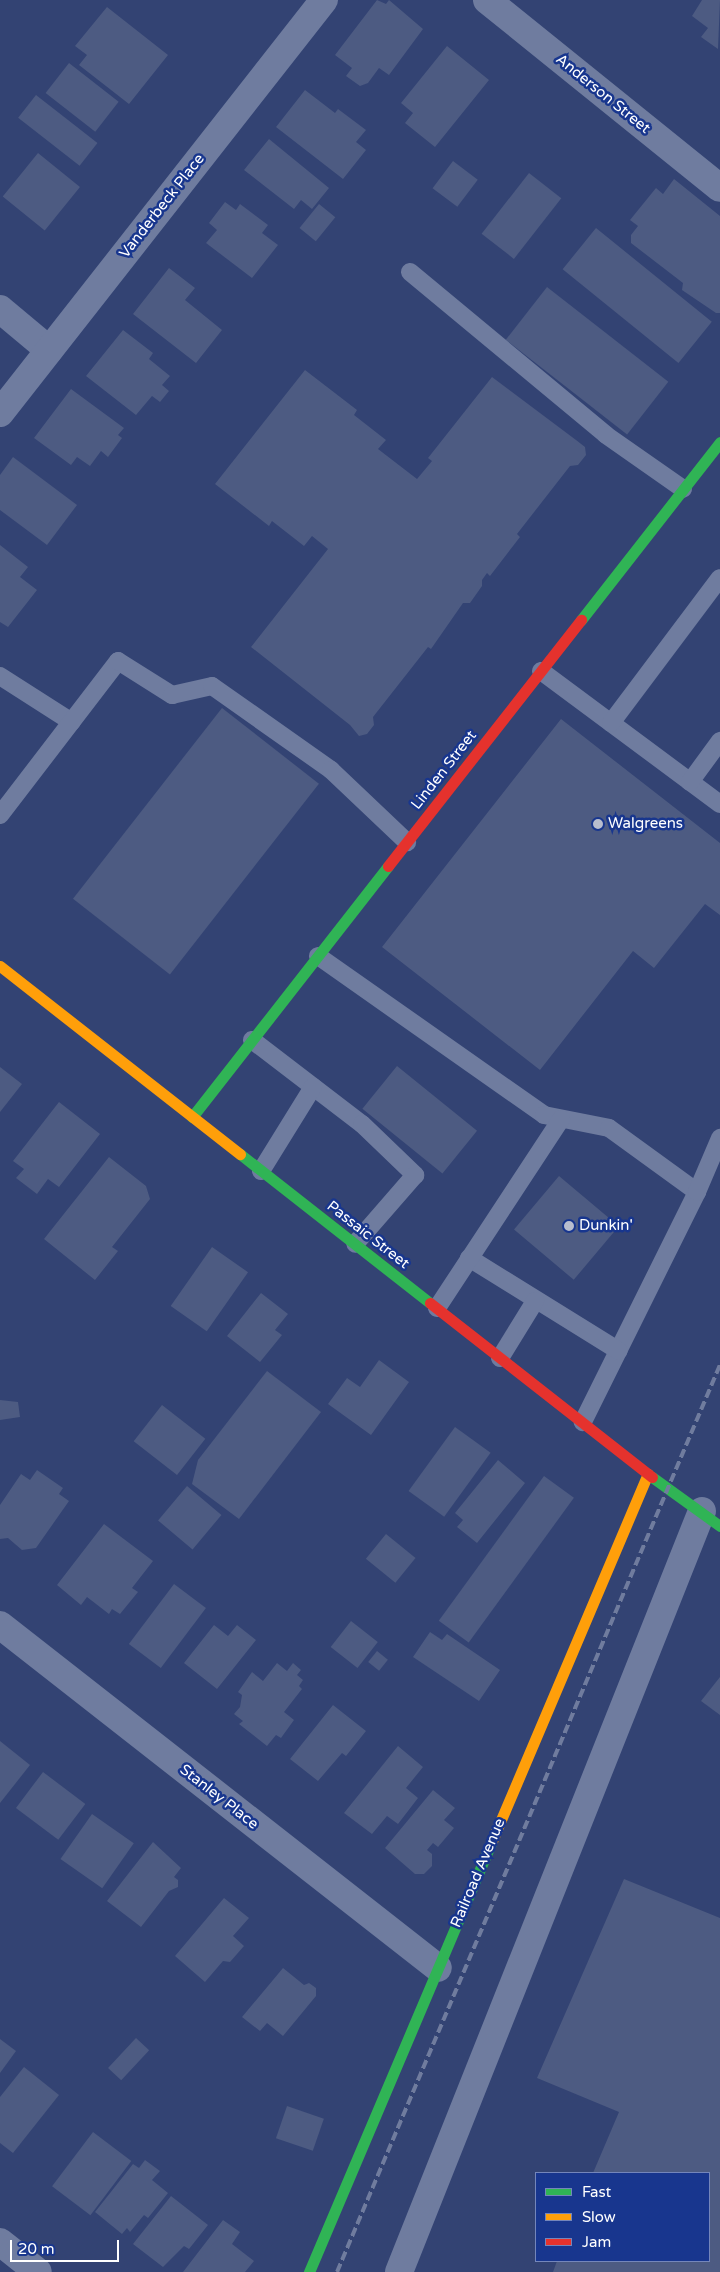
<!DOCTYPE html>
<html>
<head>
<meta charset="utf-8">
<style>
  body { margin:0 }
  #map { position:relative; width:720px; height:2272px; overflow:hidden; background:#334373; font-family:"Varela Round",sans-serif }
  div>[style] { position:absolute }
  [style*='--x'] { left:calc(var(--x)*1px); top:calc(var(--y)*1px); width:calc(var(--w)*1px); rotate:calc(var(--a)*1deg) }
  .building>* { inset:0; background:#4d5b82; transform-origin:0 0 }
  .lane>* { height:18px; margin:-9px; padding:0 9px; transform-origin:9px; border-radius:9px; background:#6f7c9f }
  .street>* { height:28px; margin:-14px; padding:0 14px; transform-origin:14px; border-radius:14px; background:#6f7c9f }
  .fast>* { height:11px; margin:-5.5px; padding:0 5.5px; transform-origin:5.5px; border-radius:5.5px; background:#30b455 }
  .slow>* { height:11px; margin:-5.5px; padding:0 5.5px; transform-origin:5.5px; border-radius:5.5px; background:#ff9f0a }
  .jam>* { height:11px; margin:-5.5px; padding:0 5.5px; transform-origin:5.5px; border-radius:5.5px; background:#e5322d }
  .rail>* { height:4px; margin-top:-2px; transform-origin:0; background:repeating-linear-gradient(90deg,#707c9e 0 9px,transparent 0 13px) }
  .dots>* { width:14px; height:14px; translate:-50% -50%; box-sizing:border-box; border:2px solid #18368e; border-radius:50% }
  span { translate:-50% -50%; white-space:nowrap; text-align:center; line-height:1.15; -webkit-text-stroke:5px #18368e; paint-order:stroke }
  .street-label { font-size:15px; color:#fff }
  .poi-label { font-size:15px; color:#fff }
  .left { translate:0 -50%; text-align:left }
  .legend { position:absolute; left:535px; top:2172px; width:175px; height:90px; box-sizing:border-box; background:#18368e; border:1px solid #7486bb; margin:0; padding:6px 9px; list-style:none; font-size:15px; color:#fff }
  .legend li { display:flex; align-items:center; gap:10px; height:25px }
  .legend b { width:25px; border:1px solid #7486bb }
  .scale { position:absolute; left:10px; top:2240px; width:109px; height:22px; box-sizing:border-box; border:2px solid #fff; border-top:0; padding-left:6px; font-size:15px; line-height:18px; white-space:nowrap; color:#fff; -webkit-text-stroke:4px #18368e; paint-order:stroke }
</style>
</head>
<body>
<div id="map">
  <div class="building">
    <i style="clip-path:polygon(377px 0,386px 4px,389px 0,423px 29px,389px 75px,379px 68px,368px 83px,360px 86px,346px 76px,352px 68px,335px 55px)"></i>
    <i style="clip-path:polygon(702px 0,720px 0,718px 49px,701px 37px,708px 28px,692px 16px)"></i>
    <i style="clip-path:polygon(107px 7px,168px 55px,129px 104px,79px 65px,87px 55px,75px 46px)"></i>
    <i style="clip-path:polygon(447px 46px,489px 80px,435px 147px,405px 123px,413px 113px,401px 103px)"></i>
    <i style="left:69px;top:63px;width:63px;height:38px;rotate:38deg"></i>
    <i style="clip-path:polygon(305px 90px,335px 113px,338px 109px,366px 130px,356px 142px,366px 150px,343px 179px,276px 127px)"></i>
    <i style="left:36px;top:95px;width:78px;height:29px;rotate:38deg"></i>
    <i style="clip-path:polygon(269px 139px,329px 188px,312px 209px,301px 200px,294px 209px,244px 170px)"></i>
    <i style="left:38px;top:153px;width:54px;height:56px;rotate:39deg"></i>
    <i style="left:453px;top:161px;width:31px;height:34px;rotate:37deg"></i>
    <i style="left:529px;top:173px;width:41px;height:77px;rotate:38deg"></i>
    <i style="clip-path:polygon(674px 179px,720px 216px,720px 313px,716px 313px,682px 290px,683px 283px,631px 243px,631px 235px,638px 226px,630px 220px,656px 188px,663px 194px)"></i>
    <i style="clip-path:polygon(225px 202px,236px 210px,240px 204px,268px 225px,262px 233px,278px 245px,252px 278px,206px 243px,217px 230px,209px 223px)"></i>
    <i style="left:319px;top:204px;width:21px;height:31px;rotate:39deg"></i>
    <i style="left:596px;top:228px;width:149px;height:53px;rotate:39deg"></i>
    <i style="clip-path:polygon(169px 268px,195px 288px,185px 300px,222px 330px,196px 363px,133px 314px)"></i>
    <i style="left:547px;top:287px;width:154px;height:67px;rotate:38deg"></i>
    <i style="clip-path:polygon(123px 330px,153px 353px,149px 359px,170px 376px,162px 385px,169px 391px,160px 402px,152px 396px,136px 415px,86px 376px)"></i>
    <i style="clip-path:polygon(305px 370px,357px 410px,354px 415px,386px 440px,378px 449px,417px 479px,432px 461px,428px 458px,492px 377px,576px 440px,585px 447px,586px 455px,578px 465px,570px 466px,517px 534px,520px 537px,490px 576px,487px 573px,482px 580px,482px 586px,470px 603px,463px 603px,431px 649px,428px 647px,373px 717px,374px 725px,367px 734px,359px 736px,350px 725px,251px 647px,328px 549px,312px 536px,304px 546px,272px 521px,269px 526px,215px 484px)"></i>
    <i style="clip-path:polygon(71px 389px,124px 428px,118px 435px,122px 438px,108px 457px,101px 451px,90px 466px,77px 457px,71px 465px,34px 438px)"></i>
    <i style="clip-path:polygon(13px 457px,77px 505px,47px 545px,0 510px,0 475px)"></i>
    <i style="clip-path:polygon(0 545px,28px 567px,20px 577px,37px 590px,8px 627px,0 622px)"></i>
    <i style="left:222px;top:708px;width:123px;height:242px;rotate:38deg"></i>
    <i style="clip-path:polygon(561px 719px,720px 843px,720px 915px,705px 904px,654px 968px,633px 951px,540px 1070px,382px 947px)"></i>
    <i style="left:397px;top:1066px;width:103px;height:55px;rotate:39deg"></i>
    <i style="clip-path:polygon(0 1067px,22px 1084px,0 1112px)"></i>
    <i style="clip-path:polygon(59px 1102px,100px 1134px,59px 1187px,48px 1179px,37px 1194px,16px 1178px,24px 1169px,13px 1161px)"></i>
    <i style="clip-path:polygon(109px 1157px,146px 1186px,150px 1199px,112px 1247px,118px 1251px,95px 1280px,44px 1239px)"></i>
    <i style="left:559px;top:1176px;width:78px;height:70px;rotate:40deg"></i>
    <i style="left:212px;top:1247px;width:44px;height:72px;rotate:35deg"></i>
    <i style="clip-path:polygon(261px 1293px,288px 1314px,275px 1330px,282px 1335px,260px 1362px,227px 1336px)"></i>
    <i style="clip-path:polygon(379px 1360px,409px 1382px,371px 1435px,328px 1404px,347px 1378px,360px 1387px)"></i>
    <i style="clip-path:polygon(267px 1371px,321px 1412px,239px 1519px,192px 1484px,198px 1460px)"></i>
    <i style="clip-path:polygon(0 1400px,18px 1402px,20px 1417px,0 1420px)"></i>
    <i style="left:162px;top:1405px;width:55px;height:46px;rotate:38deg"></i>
    <i style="left:455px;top:1427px;width:44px;height:79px;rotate:36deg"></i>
    <i style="clip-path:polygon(498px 1460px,525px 1483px,477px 1543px,457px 1527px,463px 1520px,455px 1513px)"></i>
    <i style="clip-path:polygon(37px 1470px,63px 1488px,59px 1494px,69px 1501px,36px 1548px,22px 1550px,8px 1538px,0 1539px,0 1505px,21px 1474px,30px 1480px)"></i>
    <i style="left:544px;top:1476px;width:37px;height:179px;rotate:36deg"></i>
    <i style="left:187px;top:1486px;width:45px;height:45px;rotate:40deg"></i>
    <i style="clip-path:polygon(104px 1524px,153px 1561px,132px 1588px,138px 1592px,120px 1614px,112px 1609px,109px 1614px,87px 1597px,81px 1605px,57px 1585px)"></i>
    <i style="left:386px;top:1534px;width:38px;height:32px;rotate:39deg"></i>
    <i style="left:174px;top:1584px;width:40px;height:75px;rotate:37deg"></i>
    <i style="left:351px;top:1621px;width:34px;height:33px;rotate:38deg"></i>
    <i style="clip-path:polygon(214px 1625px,228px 1636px,237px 1625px,256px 1640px,217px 1689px,184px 1663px)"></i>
    <i style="clip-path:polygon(430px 1632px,442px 1640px,447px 1634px,500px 1670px,479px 1701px,413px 1657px)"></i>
    <i style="left:377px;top:1651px;width:14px;height:14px;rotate:39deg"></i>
    <i style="clip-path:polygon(277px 1663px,287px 1671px,293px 1663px,301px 1670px,297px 1675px,303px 1680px,299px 1686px,302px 1689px,284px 1712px,294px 1720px,281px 1738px,276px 1735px,267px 1746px,239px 1724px,243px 1721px,234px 1714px,240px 1707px,242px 1695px,238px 1692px,252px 1672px,263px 1681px)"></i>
    <i style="clip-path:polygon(720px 1677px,720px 1715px,701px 1701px)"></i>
    <i style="clip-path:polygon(333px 1705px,366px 1731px,346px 1756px,342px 1753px,318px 1781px,290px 1759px)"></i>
    <i style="clip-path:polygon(0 1741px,30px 1765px,0 1803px)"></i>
    <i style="clip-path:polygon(398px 1746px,423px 1767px,406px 1788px,418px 1798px,398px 1824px,387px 1816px,372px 1834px,344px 1813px)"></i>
    <i style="left:43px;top:1772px;width:53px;height:45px;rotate:37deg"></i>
    <i style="clip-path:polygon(433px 1790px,455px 1808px,444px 1820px,454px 1828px,438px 1847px,433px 1843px,427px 1850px,432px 1854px,432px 1866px,424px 1874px,415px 1874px,385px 1848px)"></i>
    <i style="left:92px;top:1814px;width:51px;height:55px;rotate:35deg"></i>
    <i style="clip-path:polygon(153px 1842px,181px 1868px,174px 1877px,178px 1880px,178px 1887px,169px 1891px,141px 1927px,107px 1901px)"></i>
    <i style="clip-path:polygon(624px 1879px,720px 1918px,720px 2272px,553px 2272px,557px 2261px,709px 2261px,709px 2173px,593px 2173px,619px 2112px,537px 2078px)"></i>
    <i style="clip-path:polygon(224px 1898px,249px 1918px,233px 1936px,244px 1946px,230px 1962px,223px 1961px,205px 1982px,175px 1956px)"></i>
    <i style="clip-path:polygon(283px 1968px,304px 1985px,309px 1983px,316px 1988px,316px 1996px,283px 2036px,267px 2023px,260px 2031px,242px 2017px)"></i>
    <i style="left:136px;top:2038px;width:18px;height:41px;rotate:43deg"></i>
    <i style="clip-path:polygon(0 2039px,16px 2051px,0 2073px)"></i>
    <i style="clip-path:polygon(24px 2067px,59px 2095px,13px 2153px,0 2143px,0 2097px)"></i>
    <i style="left:287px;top:2106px;width:39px;height:34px;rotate:19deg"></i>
    <i style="left:93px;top:2132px;width:48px;height:68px;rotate:37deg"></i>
    <i style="clip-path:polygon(145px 2160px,160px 2171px,152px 2180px,168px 2193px,148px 2218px,144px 2215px,130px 2232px,127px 2228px,122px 2234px,95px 2212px,133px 2164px,139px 2168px)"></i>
    <i style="clip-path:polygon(171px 2196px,208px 2225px,189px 2249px,184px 2246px,163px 2267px,133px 2244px)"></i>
    <i style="clip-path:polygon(223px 2220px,240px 2232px,232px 2244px,254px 2261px,245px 2272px,183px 2272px)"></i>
  </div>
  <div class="lane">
    <i style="--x:410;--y:272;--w:255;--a:39.7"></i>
    <i style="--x:606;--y:435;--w:94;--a:35"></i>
    <i style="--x:541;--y:671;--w:223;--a:36.6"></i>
    <i style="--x:0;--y:676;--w:85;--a:32.6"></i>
    <i style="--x:611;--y:723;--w:181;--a:-53.1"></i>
    <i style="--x:690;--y:782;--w:51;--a:-53.8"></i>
    <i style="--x:0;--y:815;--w:194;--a:-52.5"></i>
    <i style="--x:118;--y:661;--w:64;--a:32.2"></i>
    <i style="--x:172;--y:695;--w:41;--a:-12.7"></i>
    <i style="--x:212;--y:686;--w:146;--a:35.2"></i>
    <i style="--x:331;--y:770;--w:105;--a:43.5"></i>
    <i style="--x:318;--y:956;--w:276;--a:35.1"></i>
    <i style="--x:544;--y:1115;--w:66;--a:11.3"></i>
    <i style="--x:609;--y:1128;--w:109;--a:36"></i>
    <i style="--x:697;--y:1192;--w:257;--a:116.4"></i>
    <i style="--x:252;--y:1040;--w:138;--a:37.4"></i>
    <i style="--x:362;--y:1124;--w:74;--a:43.9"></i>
    <i style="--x:415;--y:1175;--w:91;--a:131"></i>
    <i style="--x:261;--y:1171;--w:99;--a:-58.2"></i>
    <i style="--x:697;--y:1192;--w:59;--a:-66.9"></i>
    <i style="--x:469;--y:1258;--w:176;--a:31.8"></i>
    <i style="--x:437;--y:1308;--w:226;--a:-56.7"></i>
    <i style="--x:500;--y:1358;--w:67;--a:-58.4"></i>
  </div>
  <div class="street">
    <i style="--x:487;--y:0;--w:299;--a:38.9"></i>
    <i style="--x:0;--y:309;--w:64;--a:39.9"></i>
    <i style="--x:0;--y:413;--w:525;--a:-51.89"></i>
    <i style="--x:0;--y:1625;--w:556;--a:38.06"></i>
    <i style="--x:0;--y:2242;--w:48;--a:38.3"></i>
    <i style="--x:399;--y:2272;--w:819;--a:-68.29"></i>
  </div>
  <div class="fast">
    <i style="--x:581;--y:620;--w:226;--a:-52"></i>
    <i style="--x:192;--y:1117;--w:318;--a:-52"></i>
    <i style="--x:240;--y:1154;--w:241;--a:38.1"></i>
    <i style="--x:652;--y:1477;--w:84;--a:35.8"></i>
    <i style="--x:309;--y:2272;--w:468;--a:-67"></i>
  </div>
  <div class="slow">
    <i style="--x:0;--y:966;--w:305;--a:38.1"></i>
    <i style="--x:492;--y:1841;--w:399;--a:-67"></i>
  </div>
  <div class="jam">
    <i style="--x:388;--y:866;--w:313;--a:-51.9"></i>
    <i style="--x:430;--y:1303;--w:282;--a:38.1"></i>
  </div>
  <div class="rail">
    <i style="--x:337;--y:2272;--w:985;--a:-67.11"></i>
  </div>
  <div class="dots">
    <i style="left:598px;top:824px;background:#b8bdce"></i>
    <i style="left:569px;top:1226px;background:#b8bdce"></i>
  </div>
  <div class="street-label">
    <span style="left:603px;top:94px;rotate:39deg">Anderson Street</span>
    <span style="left:162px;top:206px;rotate:-52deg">Vanderbeck Place</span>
    <span style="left:444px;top:770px;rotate:-52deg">Linden Street</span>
    <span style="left:368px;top:1235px;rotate:38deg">Passaic Street</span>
    <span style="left:219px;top:1797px;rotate:38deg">Stanley Place</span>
    <span style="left:478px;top:1873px;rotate:-67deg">Railroad Avenue</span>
  </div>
  <div class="poi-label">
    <span class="left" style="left:608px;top:824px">Walgreens</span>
    <span class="left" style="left:579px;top:1226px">Dunkin'</span>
  </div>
  <ul class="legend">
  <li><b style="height:6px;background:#30b455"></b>Fast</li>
  <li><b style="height:6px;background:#ff9f0a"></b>Slow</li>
  <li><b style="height:6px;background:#e5322d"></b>Jam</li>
  </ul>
  <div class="scale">20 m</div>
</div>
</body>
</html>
